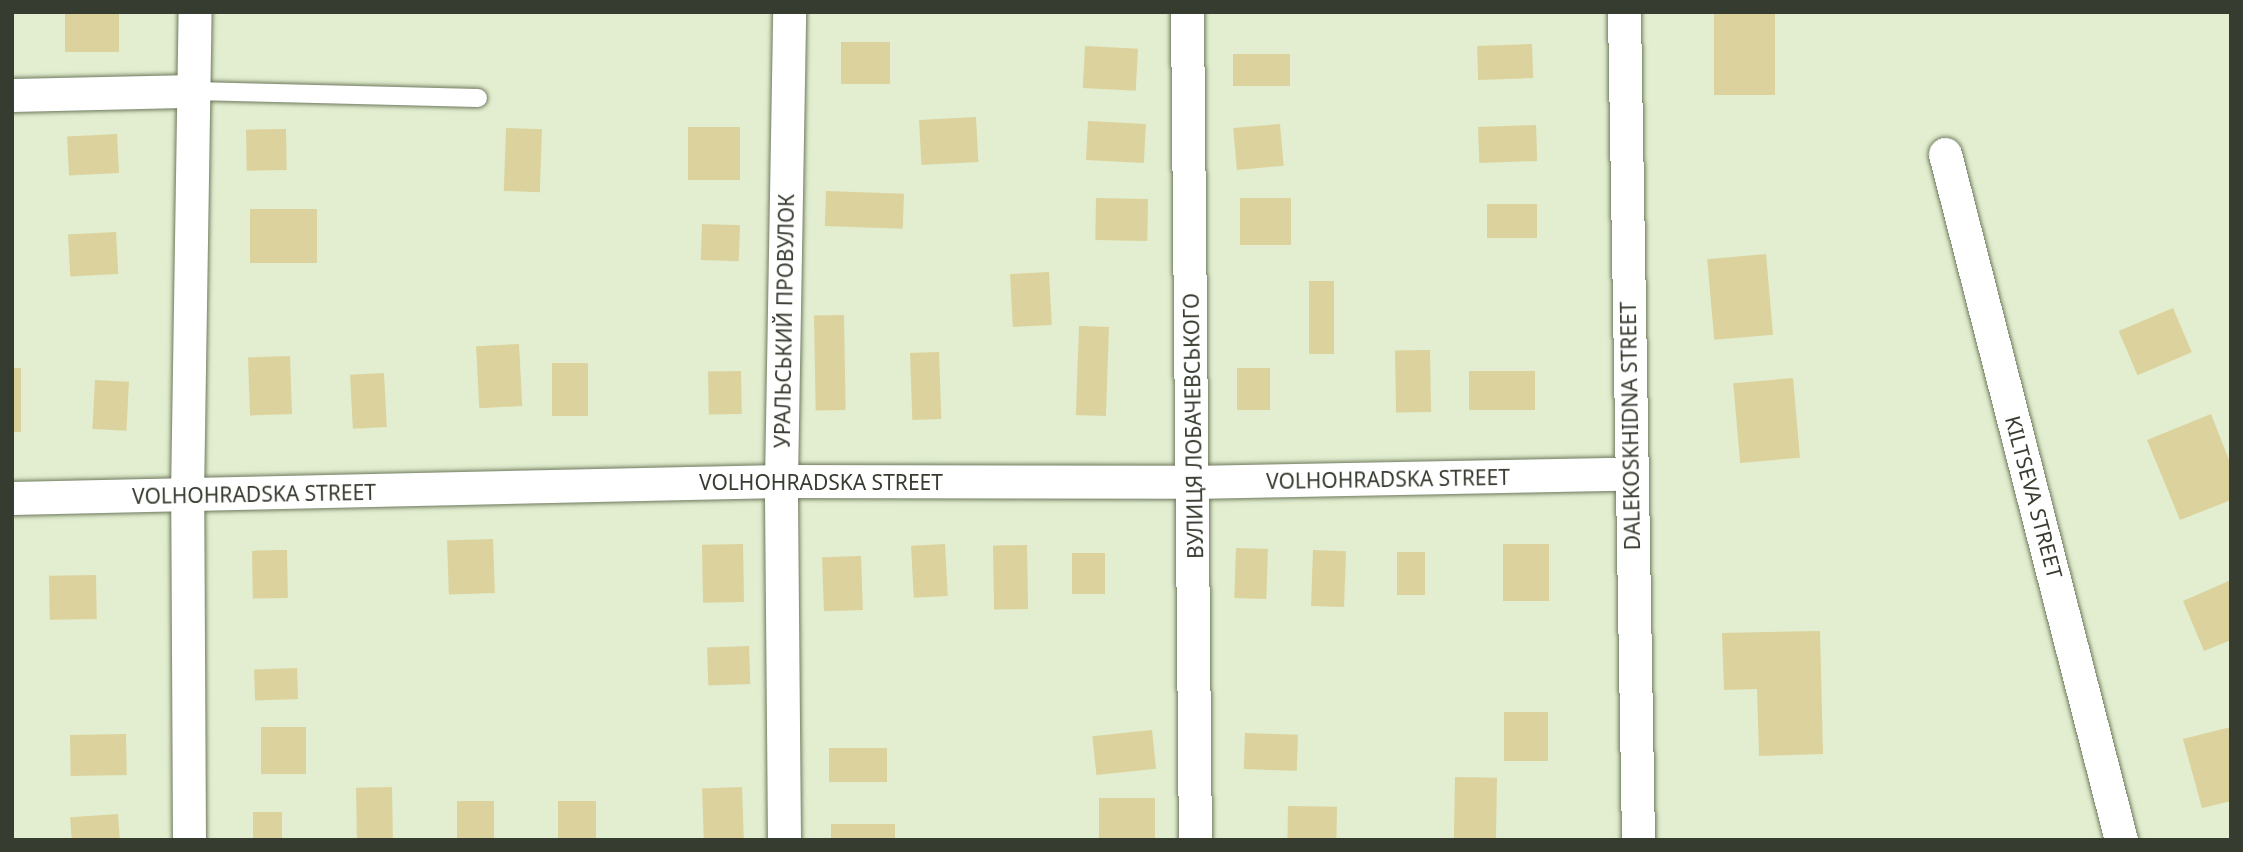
<!DOCTYPE html>
<html>
<head>
<meta charset="utf-8">
<style>
  body { margin:0 }
  #map { position:relative; width:2243px; height:852px; overflow:hidden; background:#e2eecf; font-family:"Noto Sans",sans-serif }
  div>[style] { position:absolute }
  [style*='--x'] { left:calc(var(--x)*1px); top:calc(var(--y)*1px); width:calc(var(--w)*1px); rotate:calc(var(--a)*1deg) }
  .building>* { inset:0; background:#dcd29d; transform-origin:0 0 }
  .roads { filter:drop-shadow(0 0 2px #6e795e) drop-shadow(0 0 2px #6e795e) }
  .service>* { height:18px; margin:-9px; padding:0 9px; transform-origin:9px; border-radius:9px; background:#fff }
  .minor>* { height:33px; margin:-16.5px; padding:0 16.5px; transform-origin:16.5px; border-radius:16.5px; background:#fff }
  span { translate:-50% -50%; white-space:nowrap; text-align:center; line-height:1.15; -webkit-text-stroke:6px #fff; paint-order:stroke }
  .street-label { font-size:21px; color:#373c30 }
  .frame { position:absolute; inset:0; border:14px solid #373c30; pointer-events:none }
</style>
</head>
<body>
<div id="map">
  <div class="building">
    <i style="left:65px;top:12px;width:54px;height:40px"></i>
    <i style="left:1714px;top:12px;width:61px;height:83px"></i>
    <i style="left:890px;top:42px;width:42px;height:49px;rotate:90deg"></i>
    <i style="left:1532px;top:44px;width:34px;height:55px;rotate:88deg"></i>
    <i style="left:1085px;top:46px;width:53px;height:42px;rotate:3deg"></i>
    <i style="left:1290px;top:54px;width:32px;height:57px;rotate:90deg"></i>
    <i style="left:976px;top:117px;width:45px;height:57px;rotate:87deg"></i>
    <i style="left:1088px;top:121px;width:58px;height:39px;rotate:3deg"></i>
    <i style="left:1280px;top:124px;width:42px;height:47px;rotate:85deg"></i>
    <i style="left:1536px;top:125px;width:36px;height:58px;rotate:88deg"></i>
    <i style="left:688px;top:127px;width:52px;height:53px"></i>
    <i style="left:506px;top:128px;width:36px;height:63px;rotate:2deg"></i>
    <i style="left:286px;top:129px;width:41px;height:40px;rotate:89deg"></i>
    <i style="left:117px;top:134px;width:39px;height:50px;rotate:87deg"></i>
    <i style="left:826px;top:191px;width:78px;height:35px;rotate:2deg"></i>
    <i style="left:1096px;top:198px;width:52px;height:42px;rotate:1deg"></i>
    <i style="left:1240px;top:198px;width:51px;height:47px"></i>
    <i style="left:1487px;top:204px;width:50px;height:34px"></i>
    <i style="left:250px;top:209px;width:67px;height:54px"></i>
    <i style="left:702px;top:224px;width:38px;height:36px;rotate:2deg"></i>
    <i style="left:116px;top:232px;width:42px;height:48px;rotate:87deg"></i>
    <i style="left:1766px;top:254px;width:81px;height:59px;rotate:85deg"></i>
    <i style="left:1049px;top:272px;width:53px;height:39px;rotate:87deg"></i>
    <i style="left:1309px;top:281px;width:25px;height:73px"></i>
    <i style="left:2173px;top:308px;width:48px;height:59px;rotate:67deg"></i>
    <i style="left:844px;top:315px;width:95px;height:30px;rotate:89deg"></i>
    <i style="left:1079px;top:326px;width:30px;height:89px;rotate:2deg"></i>
    <i style="left:519px;top:344px;width:62px;height:43px;rotate:87deg"></i>
    <i style="left:1430px;top:350px;width:62px;height:35px;rotate:89deg"></i>
    <i style="left:939px;top:352px;width:67px;height:29px;rotate:88deg"></i>
    <i style="left:290px;top:356px;width:58px;height:42px;rotate:88deg"></i>
    <i style="left:552px;top:363px;width:36px;height:53px"></i>
    <i style="left:12px;top:368px;width:9px;height:64px"></i>
    <i style="left:1237px;top:368px;width:33px;height:42px"></i>
    <i style="left:741px;top:371px;width:43px;height:33px;rotate:89deg"></i>
    <i style="left:1535px;top:371px;width:39px;height:66px;rotate:90deg"></i>
    <i style="left:384px;top:373px;width:54px;height:34px;rotate:87deg"></i>
    <i style="left:1793px;top:378px;width:80px;height:60px;rotate:85deg"></i>
    <i style="left:95px;top:380px;width:34px;height:49px;rotate:3deg"></i>
    <i style="clip-path:polygon(2211px 414px,2231px 465px,2231px 500px,2180px 520px,2147px 440px)"></i>
    <i style="left:493px;top:539px;width:54px;height:46px;rotate:88deg"></i>
    <i style="left:743px;top:544px;width:58px;height:41px;rotate:89deg"></i>
    <i style="left:945px;top:544px;width:52px;height:34px;rotate:87deg"></i>
    <i style="left:1503px;top:544px;width:46px;height:57px"></i>
    <i style="left:1027px;top:545px;width:64px;height:34px;rotate:89deg"></i>
    <i style="left:1236px;top:548px;width:32px;height:50px;rotate:2deg"></i>
    <i style="left:287px;top:550px;width:48px;height:35px;rotate:89deg"></i>
    <i style="left:1313px;top:550px;width:33px;height:56px;rotate:2deg"></i>
    <i style="left:1397px;top:552px;width:28px;height:43px"></i>
    <i style="left:1072px;top:553px;width:33px;height:41px"></i>
    <i style="left:861px;top:556px;width:54px;height:39px;rotate:88deg"></i>
    <i style="left:96px;top:575px;width:44px;height:47px;rotate:89deg"></i>
    <i style="clip-path:polygon(2231px 580px,2231px 640px,2204px 651px,2183px 601px)"></i>
    <i style="clip-path:polygon(1820px 631px,1823px 754px,1759px 756px,1757px 689px,1724px 690px,1722px 633px)"></i>
    <i style="left:749px;top:646px;width:38px;height:42px;rotate:88deg"></i>
    <i style="left:297px;top:668px;width:31px;height:43px;rotate:88deg"></i>
    <i style="left:1504px;top:712px;width:44px;height:49px"></i>
    <i style="left:261px;top:727px;width:45px;height:47px"></i>
    <i style="clip-path:polygon(2231px 727px,2231px 801px,2202px 808px,2183px 739px)"></i>
    <i style="left:1152px;top:730px;width:39px;height:60px;rotate:84deg"></i>
    <i style="left:1245px;top:733px;width:53px;height:36px;rotate:2deg"></i>
    <i style="left:126px;top:734px;width:41px;height:56px;rotate:89deg"></i>
    <i style="left:829px;top:748px;width:58px;height:34px"></i>
    <i style="left:1455px;top:777px;width:42px;height:63px;rotate:1deg"></i>
    <i style="left:392px;top:787px;width:53px;height:36px;rotate:89deg"></i>
    <i style="left:742px;top:787px;width:53px;height:40px;rotate:88deg"></i>
    <i style="left:1099px;top:798px;width:56px;height:42px"></i>
    <i style="left:457px;top:801px;width:37px;height:39px"></i>
    <i style="left:596px;top:801px;width:39px;height:38px;rotate:90deg"></i>
    <i style="left:1288px;top:806px;width:49px;height:34px;rotate:1deg"></i>
    <i style="left:282px;top:812px;width:28px;height:29px;rotate:90deg"></i>
    <i style="left:118px;top:814px;width:26px;height:48px;rotate:86deg"></i>
    <i style="left:831px;top:824px;width:64px;height:16px"></i>
  </div>
  <div class="roads">
    <div class="service">
      <i style="--x:194;--y:91;--w:284;--a:1.4"></i>
    </div>
    <div class="minor">
      <i style="--x:1187;--y:12;--w:828;--a:89.45"></i>
      <i style="--x:1624;--y:12;--w:828;--a:89.03"></i>
      <i style="--x:12;--y:95;--w:182;--a:-1.3"></i>
      <i style="--x:1945;--y:154;--w:708;--a:75.61"></i>
      <i style="--x:12;--y:498;--w:769;--a:-1.27"></i>
      <i style="--x:781;--y:481;--w:413;--a:0.1"></i>
      <i style="--x:1194;--y:482;--w:436;--a:-1.1"></i>
      <i style="--x:189;--y:840;--w:344;--a:-90.3"></i>
      <i style="--x:187;--y:496;--w:484;--a:-89.1"></i>
      <i style="--x:784;--y:840;--w:359;--a:-90.5"></i>
      <i style="--x:781;--y:481;--w:469;--a:-89"></i>
    </div>
  </div>
  <div class="street-label">
    <span style="left:784px;top:321px;rotate:-89deg">УРАЛЬСЬКИЙ ПРОВУЛОК</span>
    <span style="left:1193px;top:426px;rotate:-91deg">ВУЛИЦЯ ЛОБАЧЕВСЬКОГО</span>
    <span style="left:1630px;top:426px;rotate:-91deg">DALEKOSKHIDNA STREET</span>
    <span style="left:1388px;top:479px;rotate:-1deg">VOLHOHRADSKA STREET</span>
    <span style="left:821px;top:482px">VOLHOHRADSKA STREET</span>
    <span style="left:254px;top:494px;rotate:-1deg">VOLHOHRADSKA STREET</span>
    <span style="left:2034px;top:497px;rotate:75deg">KILTSEVA STREET</span>
  </div>
  <div class="frame"></div>
</div>
</body>
</html>
